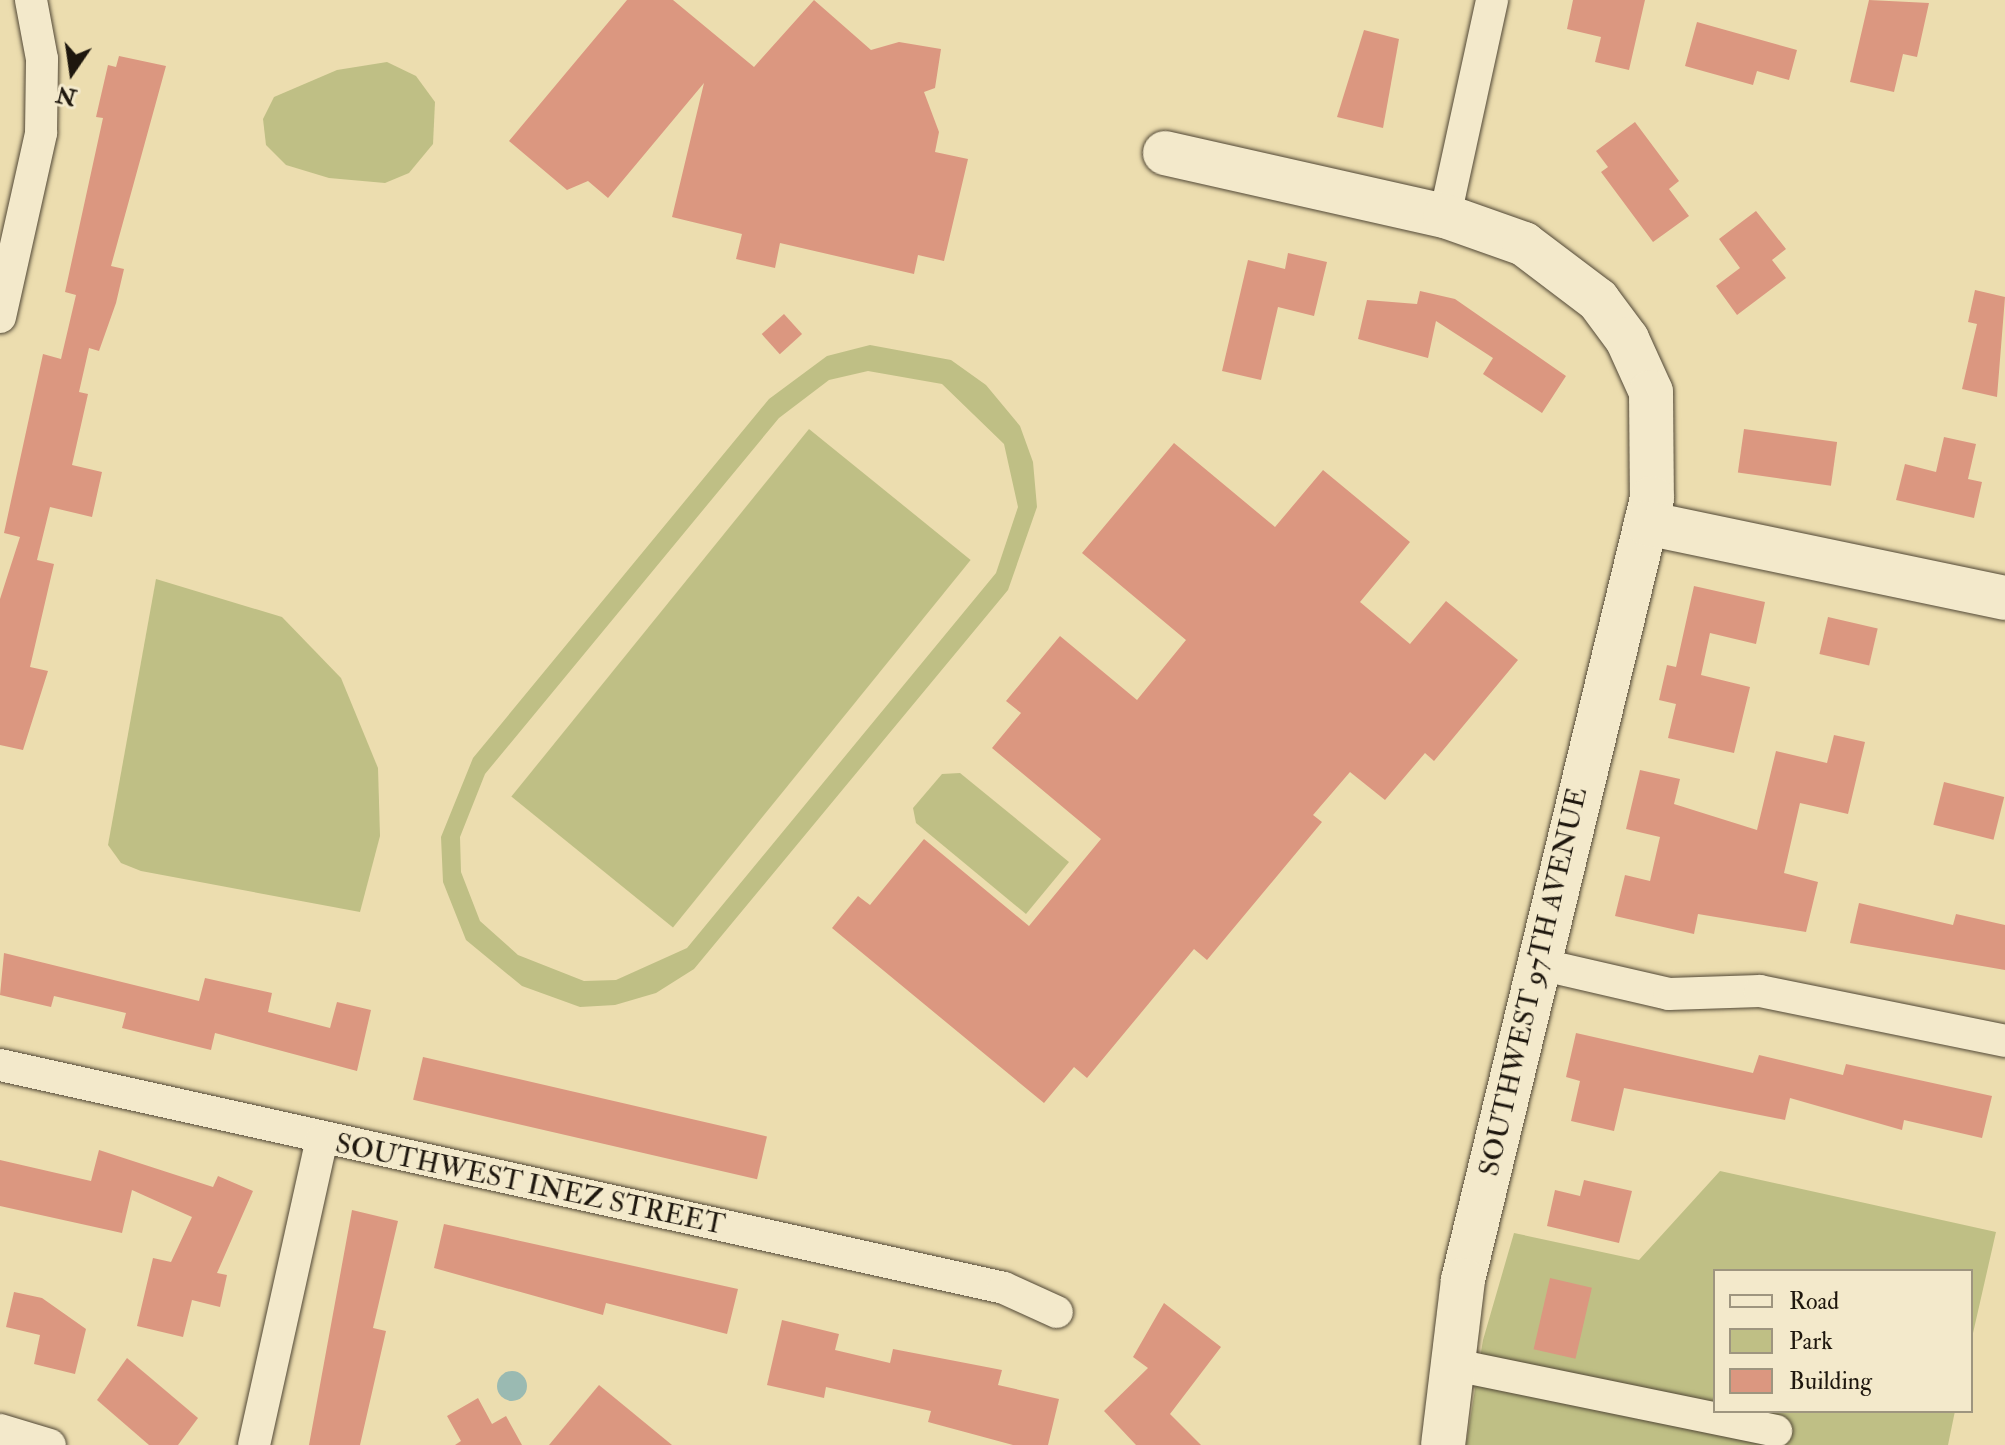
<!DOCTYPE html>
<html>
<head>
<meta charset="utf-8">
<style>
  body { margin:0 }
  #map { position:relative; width:2005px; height:1445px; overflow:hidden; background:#ecddaf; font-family:"IM FELL Double Pica",serif }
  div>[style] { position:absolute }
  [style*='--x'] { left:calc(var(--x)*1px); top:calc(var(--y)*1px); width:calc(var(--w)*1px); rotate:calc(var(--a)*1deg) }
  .green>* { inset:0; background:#bfbf85; transform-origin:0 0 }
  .water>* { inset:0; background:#9abab2 }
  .round { border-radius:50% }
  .building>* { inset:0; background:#db9780; transform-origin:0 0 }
  .roads { filter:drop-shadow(0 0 2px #524836) drop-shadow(0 0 2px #524836) }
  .street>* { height:32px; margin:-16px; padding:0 16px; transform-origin:16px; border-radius:16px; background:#f3e9cb }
  .secondary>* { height:44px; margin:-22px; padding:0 22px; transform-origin:22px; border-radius:22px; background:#f3e9cb }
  span { translate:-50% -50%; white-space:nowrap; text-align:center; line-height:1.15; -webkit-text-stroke:6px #f3e9cb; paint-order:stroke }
  .street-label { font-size:28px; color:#1e170e }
  .legend { position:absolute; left:1713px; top:1269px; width:260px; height:144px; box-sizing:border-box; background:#f3e9cb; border:2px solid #9e957f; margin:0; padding:10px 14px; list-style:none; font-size:24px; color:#1e170e }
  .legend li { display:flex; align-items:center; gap:16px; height:40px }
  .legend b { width:40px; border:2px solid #9e957f }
  .north { position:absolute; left:32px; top:32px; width:80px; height:80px; -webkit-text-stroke:6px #f3e9cb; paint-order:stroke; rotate:193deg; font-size:22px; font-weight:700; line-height:32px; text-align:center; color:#1e170e }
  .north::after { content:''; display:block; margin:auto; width:28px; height:36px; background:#1e170e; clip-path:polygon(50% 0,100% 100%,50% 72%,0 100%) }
</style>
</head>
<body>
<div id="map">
  <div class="green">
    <i style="clip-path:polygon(387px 62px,416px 76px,435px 102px,433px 144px,409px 173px,385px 183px,329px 178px,286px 165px,266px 145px,263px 119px,274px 97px,337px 70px)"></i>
    <i style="clip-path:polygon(evenodd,870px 345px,951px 360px,986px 385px,1020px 426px,1033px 462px,1037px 507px,1008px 590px,694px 969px,656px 993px,615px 1005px,580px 1007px,522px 986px,466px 940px,443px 882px,441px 837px,473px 758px,769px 399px,827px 356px,870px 345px,868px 371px,942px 384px,1004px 444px,1018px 507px,996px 573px,687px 948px,616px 980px,584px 981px,518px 955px,480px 921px,461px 872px,460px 837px,485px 774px,779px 418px,829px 380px,868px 371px)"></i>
    <i style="left:809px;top:429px;width:208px;height:473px;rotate:39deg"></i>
    <i style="clip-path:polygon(156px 579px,282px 617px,341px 678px,378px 768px,380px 836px,360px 912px,141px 871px,121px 863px,108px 845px)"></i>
    <i style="clip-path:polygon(960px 773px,1069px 862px,1026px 914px,916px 823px,913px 808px,942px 774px)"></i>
    <i style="clip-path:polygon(1720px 1171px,1996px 1232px,1971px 1342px,1971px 1271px,1715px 1271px,1715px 1411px,1955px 1411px,1948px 1445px,1466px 1445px,1483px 1340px,1514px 1233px,1639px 1260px)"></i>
  </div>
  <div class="water">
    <i class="round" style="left:497px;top:1371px;width:30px;height:30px"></i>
  </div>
  <div class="building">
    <i style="clip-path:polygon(627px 0,673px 0,754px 67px,814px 0,871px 50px,899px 42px,941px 49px,935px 88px,924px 92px,939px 132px,935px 152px,968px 159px,944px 261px,918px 255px,914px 274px,780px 243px,775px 268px,736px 259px,742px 234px,672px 217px,704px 83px,608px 198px,588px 181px,567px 190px,509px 141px)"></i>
    <i style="clip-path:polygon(1573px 0,1645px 0,1629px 70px,1595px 62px,1601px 37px,1567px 29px)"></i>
    <i style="clip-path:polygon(1869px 0,1929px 3px,1917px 57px,1903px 54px,1894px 92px,1850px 82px)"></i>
    <i style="clip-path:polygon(1697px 22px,1797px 50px,1789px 80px,1757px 71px,1753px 85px,1685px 66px)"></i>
    <i style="clip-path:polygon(1364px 30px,1399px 39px,1383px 128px,1337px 117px)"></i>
    <i style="clip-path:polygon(119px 56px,166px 66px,111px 266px,124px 269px,116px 303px,99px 351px,89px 348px,79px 392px,88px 394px,72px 465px,102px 472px,92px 517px,50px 507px,37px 560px,54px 564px,30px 667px,48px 671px,23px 750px,0 745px,0 599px,20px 537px,4px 533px,43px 354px,61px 359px,76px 295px,65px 292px,103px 118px,96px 117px,108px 65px,116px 67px)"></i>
    <i style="clip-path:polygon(1635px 122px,1679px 181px,1669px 189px,1689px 216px,1653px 242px,1601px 172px,1608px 167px,1596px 151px)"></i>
    <i style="clip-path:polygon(1756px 211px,1786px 249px,1772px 260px,1786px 278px,1737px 315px,1716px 286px,1740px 268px,1719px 239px)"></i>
    <i style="clip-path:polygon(1288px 253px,1327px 262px,1314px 316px,1278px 307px,1261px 380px,1222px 371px,1248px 260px,1285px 269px)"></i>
    <i style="clip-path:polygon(1975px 290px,2005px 297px,1997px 397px,1962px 389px,1977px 324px,1968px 322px)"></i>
    <i style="clip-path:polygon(1420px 291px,1455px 299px,1566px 376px,1542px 413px,1483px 374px,1493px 358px,1436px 321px,1428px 358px,1358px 339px,1367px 300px,1417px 304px)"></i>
    <i style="left:784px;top:314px;width:27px;height:30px;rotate:48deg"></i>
    <i style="left:1744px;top:429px;width:94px;height:44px;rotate:8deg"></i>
    <i style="clip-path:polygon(1944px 437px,1976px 444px,1968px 479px,1982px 482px,1974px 518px,1896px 500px,1905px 464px,1936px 472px)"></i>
    <i style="clip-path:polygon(1174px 443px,1275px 527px,1323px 470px,1410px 542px,1360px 602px,1410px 644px,1446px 601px,1518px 660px,1434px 761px,1425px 753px,1385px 800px,1350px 772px,1313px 815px,1322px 822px,1207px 960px,1194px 949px,1087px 1078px,1074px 1067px,1044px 1103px,832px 928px,858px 896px,870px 905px,924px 839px,1029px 926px,1101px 839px,992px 748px,1021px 713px,1006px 701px,1060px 636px,1137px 700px,1186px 640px,1082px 553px)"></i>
    <i style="clip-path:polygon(1694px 586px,1765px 602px,1756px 644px,1710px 633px,1701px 675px,1750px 687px,1734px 753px,1668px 738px,1676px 704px,1659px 700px,1667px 665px,1676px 667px)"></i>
    <i style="left:1828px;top:617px;width:51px;height:38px;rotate:13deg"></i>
    <i style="clip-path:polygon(1834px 735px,1865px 742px,1848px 814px,1800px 803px,1784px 873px,1818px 882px,1806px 932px,1698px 914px,1694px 934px,1615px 916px,1625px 875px,1650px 881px,1660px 837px,1626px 829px,1640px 770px,1680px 779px,1674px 804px,1757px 830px,1776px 751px,1827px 763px)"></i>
    <i style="left:1944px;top:782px;width:62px;height:44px;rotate:14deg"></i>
    <i style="clip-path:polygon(1859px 903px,1953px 925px,1956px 914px,2005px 925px,2005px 970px,1850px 943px)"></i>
    <i style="clip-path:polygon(4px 953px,199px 1001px,205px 978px,272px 993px,268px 1012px,330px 1028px,337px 1002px,371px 1010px,357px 1071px,215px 1033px,211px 1050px,122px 1028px,126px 1013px,54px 996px,51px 1007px,0 995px)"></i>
    <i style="clip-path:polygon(1576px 1033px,1753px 1073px,1759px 1055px,1843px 1075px,1846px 1064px,1992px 1096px,1982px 1138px,1904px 1120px,1902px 1130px,1790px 1098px,1785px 1120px,1624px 1088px,1614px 1131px,1571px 1121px,1580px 1081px,1566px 1077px)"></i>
    <i style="left:423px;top:1057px;width:353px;height:44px;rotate:13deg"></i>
    <i style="clip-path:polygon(99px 1150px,213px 1187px,218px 1176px,253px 1191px,217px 1273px,227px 1275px,220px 1307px,192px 1300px,183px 1337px,137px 1326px,153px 1258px,171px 1262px,192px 1217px,132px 1190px,122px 1233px,0 1206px,0 1160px,91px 1181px)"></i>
    <i style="clip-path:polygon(1584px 1180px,1632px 1191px,1619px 1243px,1547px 1226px,1555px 1190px,1580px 1196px)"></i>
    <i style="clip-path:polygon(352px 1210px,398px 1221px,373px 1328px,386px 1331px,360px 1445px,309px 1445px)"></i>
    <i style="clip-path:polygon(444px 1224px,738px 1289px,727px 1334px,606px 1303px,603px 1315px,434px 1268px)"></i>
    <i style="left:1550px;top:1278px;width:43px;height:73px;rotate:13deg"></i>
    <i style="clip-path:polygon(14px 1292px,42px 1298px,86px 1329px,75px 1374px,34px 1364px,40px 1335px,6px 1327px)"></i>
    <i style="clip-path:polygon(1164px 1303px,1221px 1347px,1170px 1414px,1201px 1445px,1136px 1445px,1104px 1411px,1148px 1368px,1133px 1357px)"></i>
    <i style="clip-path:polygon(782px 1320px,839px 1334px,835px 1350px,890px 1363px,893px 1349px,1002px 1370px,998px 1385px,1059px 1399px,1048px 1445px,1013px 1445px,928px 1422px,931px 1411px,826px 1387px,824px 1398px,767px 1385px)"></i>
    <i style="clip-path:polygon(127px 1358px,198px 1418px,178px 1445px,149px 1445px,97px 1400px)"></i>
    <i style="clip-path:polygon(599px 1385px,672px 1445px,549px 1445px)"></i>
    <i style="clip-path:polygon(478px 1398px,492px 1424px,506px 1416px,522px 1445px,455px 1445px,461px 1441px,447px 1416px)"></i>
  </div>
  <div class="roads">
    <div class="street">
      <i style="--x:1445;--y:216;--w:221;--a:-77.7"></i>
      <i style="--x:0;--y:317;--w:189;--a:-77.4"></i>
      <i style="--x:41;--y:133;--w:74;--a:-89.2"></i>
      <i style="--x:42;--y:59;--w:60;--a:-100.6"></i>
      <i style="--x:1539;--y:964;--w:133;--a:13"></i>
      <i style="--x:1669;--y:994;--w:91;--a:-1.9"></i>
      <i style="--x:1760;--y:991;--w:250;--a:11.5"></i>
      <i style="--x:0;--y:1065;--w:1028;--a:12.52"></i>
      <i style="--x:1004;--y:1288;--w:58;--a:24.4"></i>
      <i style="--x:1450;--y:1364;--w:333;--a:11.6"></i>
      <i style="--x:0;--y:1430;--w:52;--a:16.7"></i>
      <i style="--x:254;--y:1445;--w:313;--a:-77.5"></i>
    </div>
    <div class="secondary">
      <i style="--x:1165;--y:153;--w:287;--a:12.7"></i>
      <i style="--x:1445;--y:216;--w:84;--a:19.5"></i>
      <i style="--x:1524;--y:244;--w:93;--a:37.1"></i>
      <i style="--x:1598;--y:300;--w:49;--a:53.4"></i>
      <i style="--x:1627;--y:339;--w:58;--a:65.6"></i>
      <i style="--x:1651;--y:392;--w:106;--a:89.5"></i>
      <i style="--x:1652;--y:498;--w:805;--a:103.59"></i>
      <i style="--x:1463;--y:1280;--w:166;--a:96.9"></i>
      <i style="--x:1646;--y:523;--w:367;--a:11.8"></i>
    </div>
  </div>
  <div class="street-label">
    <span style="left:1534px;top:982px;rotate:-77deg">SOUTHWEST 97TH AVENUE</span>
    <span style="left:530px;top:1185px;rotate:12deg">SOUTHWEST INEZ STREET</span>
  </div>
  <ul class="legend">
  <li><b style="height:10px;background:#f3e9cb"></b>Road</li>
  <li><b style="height:22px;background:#bfbf85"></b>Park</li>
  <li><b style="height:22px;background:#db9780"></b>Building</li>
  </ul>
  <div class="north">N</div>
</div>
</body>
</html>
